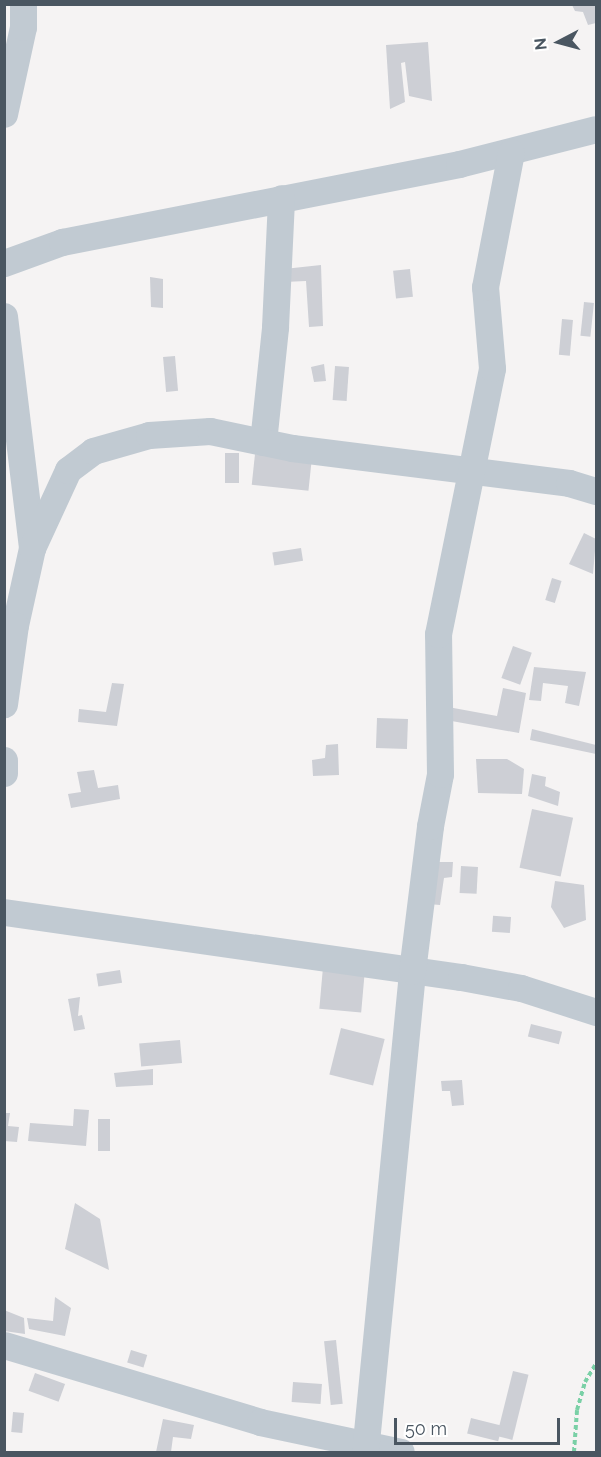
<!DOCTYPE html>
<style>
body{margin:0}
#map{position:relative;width:601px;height:1457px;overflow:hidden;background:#f5f3f3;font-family:Raleway,sans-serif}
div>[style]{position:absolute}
.building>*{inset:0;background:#cdcfd5;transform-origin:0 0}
.path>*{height:4px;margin-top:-2px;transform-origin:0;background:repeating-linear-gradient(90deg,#7ad0a6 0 4.5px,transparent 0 7.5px)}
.minor>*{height:27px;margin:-13.5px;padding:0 13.5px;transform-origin:13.5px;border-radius:13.5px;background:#c1cad2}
span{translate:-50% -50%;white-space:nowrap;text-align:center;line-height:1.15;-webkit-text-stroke:5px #fff;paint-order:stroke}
.frame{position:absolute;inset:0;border:6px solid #4a5661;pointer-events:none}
.north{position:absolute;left:529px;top:12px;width:60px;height:60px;-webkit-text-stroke:4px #fff;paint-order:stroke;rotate:264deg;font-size:16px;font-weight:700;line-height:24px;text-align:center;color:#4a5661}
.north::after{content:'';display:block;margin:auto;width:21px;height:27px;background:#4a5661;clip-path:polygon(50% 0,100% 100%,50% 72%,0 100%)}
.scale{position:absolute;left:394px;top:1418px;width:166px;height:27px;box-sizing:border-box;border:3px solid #4a5661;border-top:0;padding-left:8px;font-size:18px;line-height:21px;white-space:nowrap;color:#4a5661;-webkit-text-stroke:4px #fff;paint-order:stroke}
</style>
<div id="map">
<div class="building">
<div style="clip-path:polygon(572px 5px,595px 5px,596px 23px,588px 25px,583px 12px,575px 11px)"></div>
<div style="clip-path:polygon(428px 42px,432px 101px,409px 96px,405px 62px,401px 63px,405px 102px,390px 109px,386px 45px)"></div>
<div style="clip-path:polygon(321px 265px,323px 326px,309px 327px,306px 281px,284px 282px,284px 269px)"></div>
<div style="left:410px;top:269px;width:28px;height:17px;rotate:84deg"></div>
<div style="clip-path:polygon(150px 277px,163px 279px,163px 308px,151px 307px)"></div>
<div style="left:584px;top:302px;width:10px;height:34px;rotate:6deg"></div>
<div style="left:562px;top:319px;width:11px;height:36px;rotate:5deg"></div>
<div style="left:175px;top:356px;width:35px;height:12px;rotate:85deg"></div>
<div style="clip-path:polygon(324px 364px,326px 381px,314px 382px,311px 367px)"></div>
<div style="left:335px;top:366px;width:14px;height:34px;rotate:4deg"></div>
<div style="left:225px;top:453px;width:14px;height:30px"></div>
<div style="left:255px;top:454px;width:57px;height:31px;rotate:6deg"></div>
<div style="clip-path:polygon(584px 533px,596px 539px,593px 574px,569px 564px)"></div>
<div style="left:301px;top:548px;width:13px;height:29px;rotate:81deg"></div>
<div style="left:552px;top:578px;width:10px;height:23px;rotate:17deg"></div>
<div style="left:513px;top:646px;width:20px;height:34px;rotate:20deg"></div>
<div style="clip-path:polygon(534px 667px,586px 672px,579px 706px,565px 703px,568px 686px,543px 683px,541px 701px,529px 700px)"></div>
<div style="clip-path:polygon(112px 683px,124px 684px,117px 726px,78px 722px,79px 709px,106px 712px)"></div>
<div style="clip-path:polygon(503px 688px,526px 693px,519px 733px,446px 720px,448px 707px,497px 716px)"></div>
<div style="left:377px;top:718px;width:31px;height:30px;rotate:2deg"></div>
<div style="clip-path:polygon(532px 729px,596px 745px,596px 754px,530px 740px)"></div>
<div style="clip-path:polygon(338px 744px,339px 775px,313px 776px,312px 760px,325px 758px,326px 745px)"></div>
<div style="clip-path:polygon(476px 759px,507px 759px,524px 769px,522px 794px,478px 793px)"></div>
<div style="clip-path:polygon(94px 770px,98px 788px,118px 785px,120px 799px,71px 808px,68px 794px,81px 792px,77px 772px)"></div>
<div style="clip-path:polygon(532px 774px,546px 777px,545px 786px,560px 792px,558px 806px,528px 796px)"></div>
<div style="left:532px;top:809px;width:42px;height:60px;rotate:12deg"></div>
<div style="clip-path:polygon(436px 862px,453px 862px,452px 877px,444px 878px,440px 905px,428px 904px)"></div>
<div style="left:461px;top:866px;width:17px;height:27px;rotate:3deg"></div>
<div style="clip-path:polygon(555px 881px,584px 885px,586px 920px,564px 928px,551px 907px)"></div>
<div style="left:511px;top:917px;width:16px;height:18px;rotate:94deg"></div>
<div style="left:323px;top:967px;width:42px;height:42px;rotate:5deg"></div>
<div style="left:120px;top:970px;width:13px;height:24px;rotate:81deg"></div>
<div style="clip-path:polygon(80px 997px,78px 1016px,82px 1015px,85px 1029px,74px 1031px,68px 999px)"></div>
<div style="left:531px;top:1024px;width:32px;height:13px;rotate:14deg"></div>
<div style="left:341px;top:1028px;width:45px;height:48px;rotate:14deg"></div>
<div style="left:180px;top:1040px;width:23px;height:41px;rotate:85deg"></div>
<div style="clip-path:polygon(153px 1069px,153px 1085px,116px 1087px,114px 1073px)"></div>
<div style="clip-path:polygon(462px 1080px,464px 1105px,452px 1106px,450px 1091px,442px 1091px,441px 1081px)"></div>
<div style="clip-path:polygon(74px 1109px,89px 1110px,86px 1146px,28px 1141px,30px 1123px,73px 1126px)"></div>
<div style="clip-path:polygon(4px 1113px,10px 1113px,8px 1126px,19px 1127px,17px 1142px,4px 1141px)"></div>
<div style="left:98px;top:1119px;width:12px;height:32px"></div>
<div style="clip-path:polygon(75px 1203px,100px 1219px,109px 1270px,65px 1249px)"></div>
<div style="clip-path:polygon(55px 1297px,71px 1308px,65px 1336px,29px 1329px,27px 1318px,53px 1321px)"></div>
<div style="clip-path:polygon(4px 1310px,24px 1318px,25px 1334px,4px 1331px)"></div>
<div style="left:336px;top:1340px;width:64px;height:12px;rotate:84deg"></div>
<div style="left:131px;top:1350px;width:17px;height:13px;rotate:17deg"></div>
<div style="left:513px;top:1371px;width:16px;height:67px;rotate:14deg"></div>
<div style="left:35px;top:1373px;width:32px;height:19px;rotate:20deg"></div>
<div style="left:293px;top:1382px;width:29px;height:20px;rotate:4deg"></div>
<div style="left:13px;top:1412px;width:11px;height:20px;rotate:5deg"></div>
<div style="left:471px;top:1418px;width:32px;height:16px;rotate:14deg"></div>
<div style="clip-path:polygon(163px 1419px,194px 1425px,191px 1439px,173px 1437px,171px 1452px,156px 1452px)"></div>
</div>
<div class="path">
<div style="left:574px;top:1452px;width:42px;rotate:-85.9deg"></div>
<div style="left:577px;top:1410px;width:29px;rotate:-74deg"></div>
<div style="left:585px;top:1382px;width:21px;rotate:-59deg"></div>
</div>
<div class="minor">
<div style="left:4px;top:114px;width:89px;rotate:-77.7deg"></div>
<div style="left:23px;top:27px;width:23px;rotate:-90deg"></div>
<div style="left:4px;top:263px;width:62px;rotate:-19.9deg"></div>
<div style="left:62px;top:242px;width:405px;rotate:-11.1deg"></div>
<div style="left:459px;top:164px;width:141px;rotate:-14.3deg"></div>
<div style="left:4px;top:316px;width:234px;rotate:83.1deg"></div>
<div style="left:32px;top:548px;width:79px;rotate:102.4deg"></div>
<div style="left:15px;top:625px;width:80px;rotate:97.9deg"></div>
<div style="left:263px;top:442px;width:116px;rotate:-84deg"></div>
<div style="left:275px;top:327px;width:129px;rotate:-87.3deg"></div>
<div style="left:32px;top:548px;width:86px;rotate:-65.2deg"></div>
<div style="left:68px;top:470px;width:31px;rotate:-37deg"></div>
<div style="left:93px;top:451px;width:58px;rotate:-15.9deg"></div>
<div style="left:149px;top:435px;width:61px;rotate:-3.8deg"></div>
<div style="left:210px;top:431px;width:84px;rotate:11.7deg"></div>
<div style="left:292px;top:448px;width:279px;rotate:7.2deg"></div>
<div style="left:569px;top:483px;width:28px;rotate:17deg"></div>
<div style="left:4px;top:760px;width:13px;rotate:90deg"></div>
<div style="left:4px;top:912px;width:462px;rotate:8.1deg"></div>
<div style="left:461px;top:977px;width:61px;rotate:10.4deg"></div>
<div style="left:521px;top:988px;width:79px;rotate:17.7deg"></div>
<div style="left:4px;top:1345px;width:267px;rotate:16.7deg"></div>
<div style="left:260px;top:1422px;width:144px;rotate:12deg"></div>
<div style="left:365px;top:1452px;width:483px;rotate:-84.4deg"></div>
<div style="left:412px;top:971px;width:146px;rotate:-82.9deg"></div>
<div style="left:430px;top:826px;width:53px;rotate:-79.1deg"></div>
<div style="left:440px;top:774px;width:140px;rotate:-90.8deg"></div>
<div style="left:438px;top:634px;width:271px;rotate:-78.5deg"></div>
<div style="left:492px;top:368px;width:81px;rotate:-94.9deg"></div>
<div style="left:485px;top:287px;width:137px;rotate:-79.1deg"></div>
</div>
<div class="frame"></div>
<div class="north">N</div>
<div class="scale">50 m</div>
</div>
